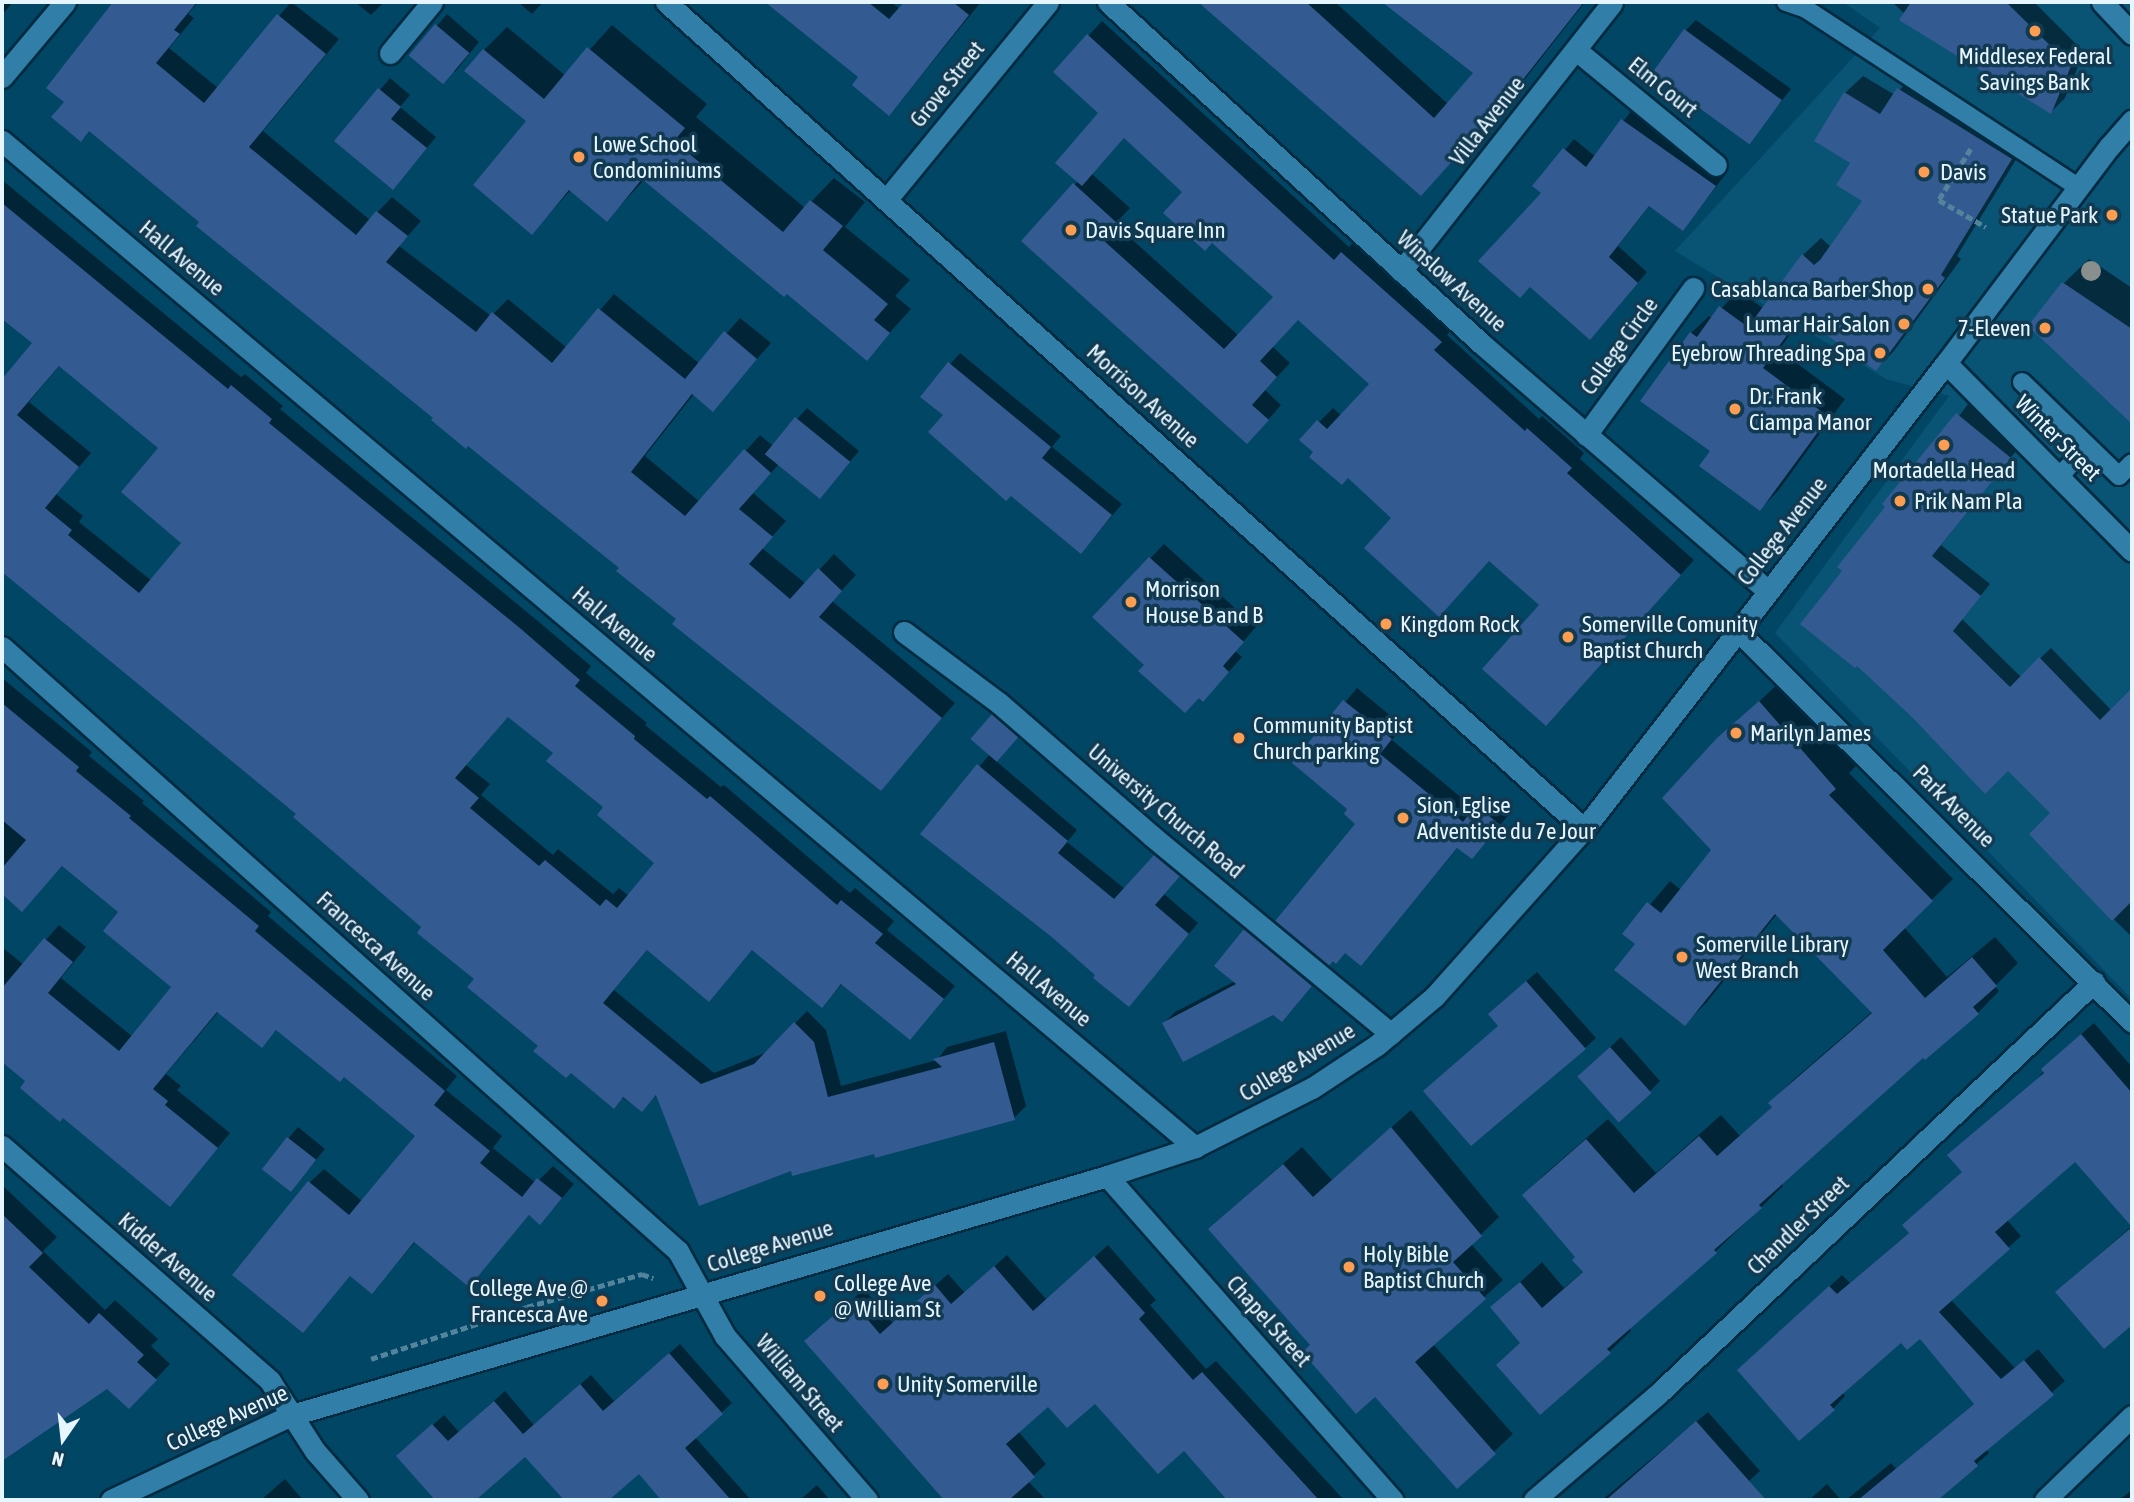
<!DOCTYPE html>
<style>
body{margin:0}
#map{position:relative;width:2134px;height:1502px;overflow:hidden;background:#024665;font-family:"Asap Condensed",sans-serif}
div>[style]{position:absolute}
.built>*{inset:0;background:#095375}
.shadow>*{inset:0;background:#0007}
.building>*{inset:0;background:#335a91;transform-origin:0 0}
.path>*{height:4.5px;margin-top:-2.25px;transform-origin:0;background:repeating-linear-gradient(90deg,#53849c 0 7px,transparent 0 10.5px)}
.roads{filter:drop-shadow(2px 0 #002b40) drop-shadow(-2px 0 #002b40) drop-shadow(0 2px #002b40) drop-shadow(0 -2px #002b40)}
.lane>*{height:18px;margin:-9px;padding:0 9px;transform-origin:9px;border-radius:9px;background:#317ea9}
.street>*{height:21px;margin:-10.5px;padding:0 10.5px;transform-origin:10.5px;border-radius:10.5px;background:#317ea9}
.secondary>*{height:21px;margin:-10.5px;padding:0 10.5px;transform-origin:10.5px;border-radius:10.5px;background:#317ea9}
.trees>*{width:20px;height:20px;margin:-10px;border-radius:50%;background:#898f8c}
.dots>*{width:19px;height:19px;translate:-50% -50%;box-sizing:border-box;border:4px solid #113a51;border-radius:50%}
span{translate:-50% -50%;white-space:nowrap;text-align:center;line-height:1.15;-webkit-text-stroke:7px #113a51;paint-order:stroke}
.poi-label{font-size:23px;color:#e7f5ff}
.left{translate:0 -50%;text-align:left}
.right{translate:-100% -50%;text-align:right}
.street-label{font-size:23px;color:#e7f5ff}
.frame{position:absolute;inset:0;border:4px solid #e7f5ff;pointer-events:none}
.north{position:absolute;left:28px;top:1404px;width:70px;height:70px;-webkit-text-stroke:5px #113a51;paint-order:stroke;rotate:194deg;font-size:19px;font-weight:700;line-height:28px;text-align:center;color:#e7f5ff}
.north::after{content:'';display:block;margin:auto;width:24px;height:32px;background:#e7f5ff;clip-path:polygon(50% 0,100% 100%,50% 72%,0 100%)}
</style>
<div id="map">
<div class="built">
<div style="clip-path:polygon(1843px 2px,2132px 2px,2132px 999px,1775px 633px,1949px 396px,1886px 379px,1675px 251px,1880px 28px)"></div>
</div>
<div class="shadow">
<div style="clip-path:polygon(2px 2px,13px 2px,2px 15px)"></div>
<div style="clip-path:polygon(116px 2px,198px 2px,188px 14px,194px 18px,169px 48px,218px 88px,291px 2px,339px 39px,263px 131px,370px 220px,392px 197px,421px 221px,399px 246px,491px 316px,508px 299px,567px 348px,614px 294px,700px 364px,740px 318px,771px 343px,713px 410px,694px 394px,645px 456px,700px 502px,760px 435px,773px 446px,807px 408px,859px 451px,819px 498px,779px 464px,753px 493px,786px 521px,762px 548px,806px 584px,834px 554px,856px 575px,832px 601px,955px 703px,881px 789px,621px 568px,435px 418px,48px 87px)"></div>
<div style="clip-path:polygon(355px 2px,384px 2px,371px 15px)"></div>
<div style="clip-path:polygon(518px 2px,543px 2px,532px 14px)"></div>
<div style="clip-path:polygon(769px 2px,891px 2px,900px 9px,906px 2px,981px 2px,899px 103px,861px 77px)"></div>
<div style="clip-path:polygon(1202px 2px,1335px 2px,1448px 104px,1476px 73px,1384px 2px,1585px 2px,1521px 84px,1421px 194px)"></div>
<div style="clip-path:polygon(1892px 2px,2034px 2px,2084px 52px,2065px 98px,2051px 112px,1905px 14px)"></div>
<div style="clip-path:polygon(447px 14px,479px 42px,455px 72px,412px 55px)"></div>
<div style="clip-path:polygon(1696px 20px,1791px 89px,1748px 143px,1686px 30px)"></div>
<div style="clip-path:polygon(evenodd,1102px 21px,1349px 247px,1356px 239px,1454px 327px,1447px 335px,1539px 419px,1542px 416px,1584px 453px,1580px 459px,1694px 560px,1560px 710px,1541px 605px,1490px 559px,1393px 518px,1349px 476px,1316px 452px,1319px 422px,1333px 408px,1342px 416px,1371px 384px,1298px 318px,1272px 346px,1290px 363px,1265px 390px,1281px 405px,1261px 428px,1024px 241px,1078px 181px,1101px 113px,1055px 72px,1102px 21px,1125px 137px,1185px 192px,1275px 296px,1239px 336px,1115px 224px,1130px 208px,1092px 174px,1125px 137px)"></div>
<div style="clip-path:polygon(612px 25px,707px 104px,696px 117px,805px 208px,834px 178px,865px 202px,845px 227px,910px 280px,895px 296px,911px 309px,867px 358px,645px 179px,607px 220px,571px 190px,532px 232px,528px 121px,484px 50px,507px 27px,566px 76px)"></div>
<div style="clip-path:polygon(1916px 72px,2028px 140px,1957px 256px,1961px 259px,1894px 351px,1876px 369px,1804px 315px,1779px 350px,1845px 399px,1778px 491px,1760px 509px,1712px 451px,1691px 333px,1709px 316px,1713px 318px,1738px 290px,1764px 309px,1803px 255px,1821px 238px,1831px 247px,1865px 201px,1852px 163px,1845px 93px,1863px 76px,1895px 95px)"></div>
<div style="clip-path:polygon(390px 78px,410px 95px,400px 107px,436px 137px,403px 177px,337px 141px)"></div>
<div style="clip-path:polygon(1632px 110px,1725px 175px,1683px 229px,1650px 205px,1618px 246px,1647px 272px,1600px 328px,1544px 193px,1535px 186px,1574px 139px,1596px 157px)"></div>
<div style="clip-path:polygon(evenodd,2px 180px,241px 377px,245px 374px,283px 406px,280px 409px,533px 617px,591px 666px,586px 673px,647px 723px,645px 725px,721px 787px,724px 785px,850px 893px,855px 888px,894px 921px,887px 930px,955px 986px,910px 1038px,843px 983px,822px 1006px,753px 949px,709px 1000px,648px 949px,614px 990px,714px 1073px,767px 1052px,807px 1011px,826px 1030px,841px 1086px,937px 1060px,947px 1047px,1006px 1031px,1026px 1106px,1014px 1118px,792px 1168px,658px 1094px,642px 1110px,540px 1046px,424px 927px,298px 814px,2px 570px,2px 375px,5px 378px,34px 343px,2px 317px,2px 180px,60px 365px,161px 447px,184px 543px,152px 581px,79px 522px,83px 516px,56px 494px,91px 453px,29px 402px,60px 365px,2px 180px,509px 715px,555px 753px,657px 863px,629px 896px,619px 888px,613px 894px,558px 849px,553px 855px,481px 795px,490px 784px,466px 765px,509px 715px)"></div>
<div style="clip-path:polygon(2089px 259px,2132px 288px,2132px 415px,2129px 418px,2063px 284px)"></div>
<div style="clip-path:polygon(960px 353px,1061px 436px,1052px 447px,1122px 504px,1091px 541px,922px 396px)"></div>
<div style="clip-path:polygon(1968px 404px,2020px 446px,1941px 545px,1990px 584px,1962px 619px,2021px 677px,2051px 648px,2112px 711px,2132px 691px,2132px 762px,2123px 772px,2132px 781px,2132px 795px,2121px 806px,2132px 817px,2132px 937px,2085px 891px,2052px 813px,1845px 571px)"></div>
<div style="clip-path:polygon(1164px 544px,1256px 627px,1235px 651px,1242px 657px,1217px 685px,1146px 665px,1094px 617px)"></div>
<div style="clip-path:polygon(2px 678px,92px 752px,89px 756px,144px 801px,142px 803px,271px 912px,268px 916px,457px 1076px,446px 1090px,502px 1136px,493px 1148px,536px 1183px,553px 1166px,574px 1184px,553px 1209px,530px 1214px,469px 1285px,416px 1241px,372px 1292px,351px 1275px,303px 1331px,310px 1182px,324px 1169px,363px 1202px,418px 1135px,344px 1075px,277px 1029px,261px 1045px,219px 1011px,166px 1074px,181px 1086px,177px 1090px,230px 1133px,183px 1190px,2px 1060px,2px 947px,24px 965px,59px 925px,86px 947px,61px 978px,133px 1037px,173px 987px,121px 912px,63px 865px,22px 910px,2px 891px)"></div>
<div style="clip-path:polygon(1781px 681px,1856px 766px,1849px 773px,1953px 879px,1904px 927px,1947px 977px,1995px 937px,2018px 963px,1995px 986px,1999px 991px,1978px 1013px,1926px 1058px,1924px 1056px,1781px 1183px,1783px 1186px,1715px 1252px,1629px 1328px,1631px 1331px,1609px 1352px,1521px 1342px,1492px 1308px,1542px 1262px,1564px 1288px,1584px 1271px,1578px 1257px,1524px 1195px,1545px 1174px,1608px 1119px,1656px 1173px,1721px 1115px,1740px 1136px,1773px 1106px,1770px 1103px,1792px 1081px,1873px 1011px,1777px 914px,1707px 1002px,1685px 1024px,1637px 944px,1625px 934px,1670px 881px,1681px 890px,1713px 850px,1718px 740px)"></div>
<div style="clip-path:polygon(1357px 688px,1403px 726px,1392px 740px,1475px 809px,1490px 794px,1512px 811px,1484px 844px,1459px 846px,1373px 950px,1358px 823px,1350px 809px,1294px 763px)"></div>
<div style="clip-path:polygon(998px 710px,1022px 731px,996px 761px,1077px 830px,1067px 842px,1125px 889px,1165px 846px,1189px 865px,1164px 894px,1198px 923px,1139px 994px,1098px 975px,1054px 936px,923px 833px,990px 754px,993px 715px)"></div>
<div style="clip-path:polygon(1256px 920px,1321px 974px,1293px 1009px,1164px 1023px,1175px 1012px,1235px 981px,1246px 931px)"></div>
<div style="clip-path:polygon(1537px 972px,1596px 1038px,1585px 1048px,1500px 1025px,1501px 1003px)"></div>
<div style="clip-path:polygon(2094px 1023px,2132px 1067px,2132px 1225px,2075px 1160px,2007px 1220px,2021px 1236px,1951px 1300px,2015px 1368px,2038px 1349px,2065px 1381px,1986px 1449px,1989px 1453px,1935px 1500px,1846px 1500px,1891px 1463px,1896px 1469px,1975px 1403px,1920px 1336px,1901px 1341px,1842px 1392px,1845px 1396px,1833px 1409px,1751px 1358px,1842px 1275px,1850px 1283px,1910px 1232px,1964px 1172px,2055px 1057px)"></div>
<div style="clip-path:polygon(1621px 1037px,1660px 1081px,1649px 1092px,1590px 1066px)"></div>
<div style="clip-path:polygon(1411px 1110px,1499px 1217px,1471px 1244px,1503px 1280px,1433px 1344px,1513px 1434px,1457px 1486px,1375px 1394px,1312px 1345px,1229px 1211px,1302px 1147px,1332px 1180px)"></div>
<div style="clip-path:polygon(298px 1127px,325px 1149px,300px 1179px,263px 1168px)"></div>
<div style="clip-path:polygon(2px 1185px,57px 1237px,43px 1251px,105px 1310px,115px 1300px,158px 1339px,151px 1346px,170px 1364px,144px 1392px,107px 1387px,2px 1459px)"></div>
<div style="clip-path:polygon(2132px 1226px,2132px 1323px,2104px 1347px,2070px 1280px)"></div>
<div style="clip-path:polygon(1108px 1245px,1156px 1300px,1150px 1305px,1206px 1369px,1216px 1361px,1344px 1500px,1229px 1500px,1185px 1449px,1095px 1401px,1048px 1404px,1018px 1431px,1046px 1464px,1028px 1481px,1046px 1500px,954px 1500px,920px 1461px,819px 1329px,864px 1289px,893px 1323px,948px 1274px,965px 1293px,1007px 1255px,1047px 1300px)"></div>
<div style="clip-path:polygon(680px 1344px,732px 1403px,695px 1437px,751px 1500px,674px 1500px,669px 1495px,663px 1500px,639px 1472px,607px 1500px,566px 1500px,525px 1455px,473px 1500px,437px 1500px,398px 1456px,444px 1415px,459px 1432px,505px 1391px,534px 1425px,591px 1375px,614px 1401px)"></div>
<div style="clip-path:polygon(1708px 1412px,1760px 1471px,1728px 1500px,1602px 1500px)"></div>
<div style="clip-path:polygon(285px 1479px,303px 1500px,261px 1500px)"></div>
<div style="clip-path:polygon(1827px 1484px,1841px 1500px,1809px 1500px)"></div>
<div style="clip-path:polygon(817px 1485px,830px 1500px,800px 1500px)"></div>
<div style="clip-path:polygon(2132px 1490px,2132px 1500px,2119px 1500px)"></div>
</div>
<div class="building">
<div style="clip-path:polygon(113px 2px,197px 2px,174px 30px,180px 34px,156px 63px,204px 103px,277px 14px,326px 54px,249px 147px,356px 235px,376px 211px,408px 236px,386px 262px,476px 332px,492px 312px,552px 363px,598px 308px,685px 379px,724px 331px,757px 359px,713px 412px,692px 394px,631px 472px,685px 516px,744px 449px,771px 473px,739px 509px,773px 537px,749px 564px,790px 599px,818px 568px,842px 591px,819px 617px,942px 718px,881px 791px,672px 624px,676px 619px,616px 571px,619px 568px,468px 446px,466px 449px,431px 420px,433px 418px,196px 226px,199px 222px,89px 131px,81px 142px,51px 117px,64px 102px,46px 88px)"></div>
<div style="clip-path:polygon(765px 2px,868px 2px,889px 19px,904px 2px,953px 2px,969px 15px,889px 116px,852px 85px,858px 77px)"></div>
<div style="clip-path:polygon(1198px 2px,1306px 2px,1434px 118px,1473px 73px,1382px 2px,1584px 2px,1507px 100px,1421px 196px)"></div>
<div style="clip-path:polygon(1911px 2px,2006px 2px,2071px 66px,2051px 114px,1899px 20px)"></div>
<div style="left:435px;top:24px;width:45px;height:41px;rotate:40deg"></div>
<div style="left:1684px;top:29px;width:121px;height:55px;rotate:36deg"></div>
<div style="clip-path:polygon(1087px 34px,1334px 260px,1341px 252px,1442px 342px,1434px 350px,1525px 431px,1527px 428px,1572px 468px,1567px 473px,1681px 575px,1546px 726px,1482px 669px,1539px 605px,1489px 561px,1439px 617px,1364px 548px,1391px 518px,1348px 478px,1342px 485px,1309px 457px,1313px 452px,1299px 440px,1317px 420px,1327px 429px,1369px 384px,1298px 320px,1260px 361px,1277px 377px,1252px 405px,1269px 420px,1247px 444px,1021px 241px,1073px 183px,1117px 223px,1102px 239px,1224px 349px,1273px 297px,1212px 243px,1205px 251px,1163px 213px,1182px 192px,1124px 138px,1082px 186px,1055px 163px,1098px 113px,1053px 72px)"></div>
<div style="clip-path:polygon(587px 47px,685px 128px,674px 141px,783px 232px,810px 200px,843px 226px,823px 250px,888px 304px,874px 320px,890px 333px,867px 361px,787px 294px,784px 297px,642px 179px,607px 222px,569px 190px,532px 235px,473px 185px,526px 121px,464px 71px,483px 49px,544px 99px)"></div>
<div style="clip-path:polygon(378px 88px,401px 107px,391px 119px,427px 148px,393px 190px,334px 141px)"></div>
<div style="clip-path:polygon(1897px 88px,2012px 159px,1941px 275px,1945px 278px,1876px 371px,1801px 316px,1763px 368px,1829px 417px,1760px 511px,1699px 466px,1710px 451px,1640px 401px,1690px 332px,1697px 337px,1719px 306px,1748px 327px,1802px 254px,1814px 265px,1820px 260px,1862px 201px,1836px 185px,1850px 163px,1814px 141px,1844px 92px,1880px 114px)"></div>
<div style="clip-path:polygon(1621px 119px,1716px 186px,1683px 231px,1649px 206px,1609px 257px,1638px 283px,1590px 340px,1530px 287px,1520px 298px,1478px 261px,1541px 193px,1532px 186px,1563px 148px,1586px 167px)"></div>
<div style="clip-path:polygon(evenodd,2px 203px,228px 389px,231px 385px,272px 419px,269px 423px,521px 629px,580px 680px,575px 686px,635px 736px,634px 739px,707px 799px,710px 796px,837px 905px,841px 900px,883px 934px,875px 943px,944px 999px,910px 1040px,841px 984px,822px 1008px,752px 950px,709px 1002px,647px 950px,603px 1003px,701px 1084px,754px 1064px,794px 1022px,814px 1042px,828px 1097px,942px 1067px,933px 1059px,994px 1042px,1015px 1120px,875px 1158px,874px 1154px,792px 1176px,791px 1171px,699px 1206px,656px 1095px,642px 1112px,623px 1097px,614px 1109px,571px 1073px,566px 1078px,533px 1051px,538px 1046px,467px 987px,474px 979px,417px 933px,421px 927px,293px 817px,296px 814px,2px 572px,2px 379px,32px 343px,2px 319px,2px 203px,59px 366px,158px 448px,121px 492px,181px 543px,139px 593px,68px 535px,72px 530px,45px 508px,79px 467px,17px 415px,59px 366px,2px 203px,508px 717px,553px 753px,546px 761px,603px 807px,597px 815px,654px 863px,617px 908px,606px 899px,600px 906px,545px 860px,539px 866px,470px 808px,479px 798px,455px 778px,508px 717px)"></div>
<div style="clip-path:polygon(2062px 282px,2132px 329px,2132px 424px,2028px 326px)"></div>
<div style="clip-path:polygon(948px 362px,1051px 447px,1042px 458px,1112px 515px,1081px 554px,1011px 496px,1006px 501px,928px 432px,943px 415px,920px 397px)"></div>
<div style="clip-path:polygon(1956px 413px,2011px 458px,1932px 556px,1981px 596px,1953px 631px,2010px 687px,2039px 657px,2100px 720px,2132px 688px,2132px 901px,2112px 921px,2029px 834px,2050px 813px,2008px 771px,1985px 794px,1912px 717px,1857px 666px,1855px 668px,1800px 624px,1842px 571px,1837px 567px,1885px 507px,1882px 504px)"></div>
<div style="left:795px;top:417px;width:71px;height:48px;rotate:39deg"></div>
<div style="clip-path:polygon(1149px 557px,1244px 642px,1223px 666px,1229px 672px,1203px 702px,1199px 698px,1185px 713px,1138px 671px,1144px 665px,1092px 617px)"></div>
<div style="clip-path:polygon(1343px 700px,1392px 739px,1380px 754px,1463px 822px,1476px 805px,1500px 825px,1472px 859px,1457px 848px,1361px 966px,1345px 953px,1336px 964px,1333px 961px,1329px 966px,1275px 921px,1355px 824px,1344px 814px,1347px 809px,1292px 763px)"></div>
<div style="clip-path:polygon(1759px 701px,1836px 789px,1829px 795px,1933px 901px,1883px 950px,1925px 998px,1972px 957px,1997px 986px,1973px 1007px,1979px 1014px,1925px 1060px,1923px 1058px,1759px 1205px,1762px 1208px,1714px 1250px,1717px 1253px,1607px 1349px,1611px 1353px,1540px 1415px,1496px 1365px,1520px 1343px,1490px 1307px,1520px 1282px,1542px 1308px,1583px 1272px,1572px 1260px,1575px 1257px,1522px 1195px,1586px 1139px,1634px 1193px,1699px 1136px,1717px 1156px,1772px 1107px,1768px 1103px,1872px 1013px,1775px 914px,1685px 1026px,1614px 970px,1635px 944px,1622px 934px,1647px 902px,1661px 913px,1711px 850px,1662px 798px,1717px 738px)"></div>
<div style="clip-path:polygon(2px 703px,79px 767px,76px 771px,131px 816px,129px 818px,259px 926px,255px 931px,445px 1091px,434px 1105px,490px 1151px,480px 1163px,522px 1197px,537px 1178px,562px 1198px,540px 1225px,529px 1215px,469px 1287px,414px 1242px,372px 1294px,350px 1276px,303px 1333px,232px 1275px,308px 1181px,349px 1215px,415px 1136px,344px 1077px,340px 1082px,276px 1030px,262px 1048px,217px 1012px,153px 1089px,168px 1101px,165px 1105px,218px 1148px,170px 1207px,63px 1118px,60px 1122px,20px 1088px,25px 1081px,2px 1062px,2px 988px,44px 938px,73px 962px,48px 993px,119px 1051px,171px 987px,103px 931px,118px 912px,62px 866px,22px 912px,2px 894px,2px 868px,26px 840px,2px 820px)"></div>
<div style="left:992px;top:714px;width:35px;height:33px;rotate:41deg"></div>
<div style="clip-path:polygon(977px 764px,1068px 841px,1058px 853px,1114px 899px,1154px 855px,1180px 876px,1155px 905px,1189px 934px,1129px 1007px,1093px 978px,1095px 975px,1053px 938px,920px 834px)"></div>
<div style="clip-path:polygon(1244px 929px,1312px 986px,1282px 1022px,1273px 1015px,1183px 1062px,1162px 1023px,1236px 984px,1214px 966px)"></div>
<div style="clip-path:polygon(1526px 981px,1586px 1049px,1471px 1146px,1423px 1091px,1498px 1026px,1488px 1014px)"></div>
<div style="clip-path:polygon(2081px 1034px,2132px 1093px,2132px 1325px,2104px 1349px,2055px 1292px,2132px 1227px,2075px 1162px,1995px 1232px,2010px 1249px,1939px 1312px,2001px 1379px,2024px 1360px,2054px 1395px,1974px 1461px,1978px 1466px,1938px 1500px,1858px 1500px,1974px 1404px,1920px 1339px,1907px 1350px,1901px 1343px,1830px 1405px,1835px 1410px,1799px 1441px,1737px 1370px,1829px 1286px,1837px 1294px,1909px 1233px,1902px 1225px,1962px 1172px,1947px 1155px,2044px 1073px,2041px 1069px)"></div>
<div style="left:1610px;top:1047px;width:62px;height:44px;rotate:48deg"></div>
<div style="clip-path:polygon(1391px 1127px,1482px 1236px,1453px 1262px,1486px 1299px,1415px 1362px,1496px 1454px,1457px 1489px,1375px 1397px,1356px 1414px,1302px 1352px,1310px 1345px,1208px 1229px,1283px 1164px,1313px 1197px)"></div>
<div style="left:287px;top:1137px;width:37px;height:41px;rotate:38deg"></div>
<div style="clip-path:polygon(2px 1214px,43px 1253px,29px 1267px,89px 1324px,99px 1313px,144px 1355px,137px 1362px,157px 1380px,129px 1409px,107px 1389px,2px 1461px)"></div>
<div style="clip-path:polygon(1094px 1256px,1145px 1313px,1139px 1319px,1193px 1380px,1202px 1372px,1319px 1500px,1227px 1500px,1184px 1451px,1158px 1474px,1095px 1404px,1067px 1428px,1048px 1407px,1006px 1444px,1035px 1477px,1009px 1500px,944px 1500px,804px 1341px,851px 1300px,880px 1334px,935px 1285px,951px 1304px,994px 1266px,1033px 1311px)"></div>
<div style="clip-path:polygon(669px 1353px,723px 1414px,685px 1448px,731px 1500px,661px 1500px,639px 1474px,609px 1500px,564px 1500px,525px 1457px,476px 1500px,435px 1500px,396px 1456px,432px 1424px,448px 1441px,494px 1401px,523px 1434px,580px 1384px,603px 1411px)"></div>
<div style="clip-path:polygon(1696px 1421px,1766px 1500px,1606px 1500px)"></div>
</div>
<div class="path">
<div style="left:1971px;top:149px;width:60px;rotate:122.1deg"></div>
<div style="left:1939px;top:200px;width:54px;rotate:29.9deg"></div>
<div style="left:371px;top:1359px;width:164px;rotate:-18.4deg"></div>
<div style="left:527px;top:1307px;width:120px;rotate:-16deg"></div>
<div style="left:642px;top:1274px;width:12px;rotate:20deg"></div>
</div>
<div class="roads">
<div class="lane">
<div style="left:1786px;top:2px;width:21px;rotate:19deg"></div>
<div style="left:1806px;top:9px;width:325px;rotate:33.2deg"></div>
<div style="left:2022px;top:382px;width:135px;rotate:44.1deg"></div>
<div style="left:2119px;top:476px;width:18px;rotate:-45deg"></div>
<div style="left:2060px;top:476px;width:40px;rotate:-48deg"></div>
</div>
<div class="street">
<div style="left:1108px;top:2px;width:508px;rotate:42.45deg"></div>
<div style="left:1483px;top:345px;width:376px;rotate:40.8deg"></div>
<div style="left:1576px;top:50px;width:181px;rotate:39.4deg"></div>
<div style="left:390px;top:53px;width:66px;rotate:-50.5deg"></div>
<div style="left:2px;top:77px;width:98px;rotate:-50deg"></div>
<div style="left:2px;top:141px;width:1561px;rotate:40.14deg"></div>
<div style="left:887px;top:199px;width:254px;rotate:-50.7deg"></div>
<div style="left:1401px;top:271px;width:341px;rotate:-51.8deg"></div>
<div style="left:1946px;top:363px;width:264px;rotate:45.3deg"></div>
<div style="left:1586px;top:435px;width:182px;rotate:-53.9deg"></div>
<div style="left:1737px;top:630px;width:556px;rotate:44.78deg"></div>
<div style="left:904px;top:632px;width:119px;rotate:36.8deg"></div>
<div style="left:999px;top:703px;width:203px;rotate:41deg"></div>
<div style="left:1152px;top:836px;width:310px;rotate:39.6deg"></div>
<div style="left:2px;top:647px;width:907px;rotate:41.78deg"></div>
<div style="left:678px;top:1251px;width:97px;rotate:61.1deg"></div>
<div style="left:725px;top:1336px;width:217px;rotate:49.1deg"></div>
<div style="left:2px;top:1146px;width:356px;rotate:41.2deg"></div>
<div style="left:270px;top:1381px;width:83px;rotate:57.3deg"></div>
<div style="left:315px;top:1451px;width:65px;rotate:48.7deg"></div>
<div style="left:1107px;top:1176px;width:432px;rotate:48.6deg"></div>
<div style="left:1534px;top:1500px;width:163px;rotate:-40.5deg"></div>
<div style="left:1658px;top:1394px;width:600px;rotate:-43.38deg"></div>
<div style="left:2045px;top:1500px;width:121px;rotate:-44deg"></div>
</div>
<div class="secondary">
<div style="left:666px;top:2px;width:1236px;rotate:42.01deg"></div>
<div style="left:2102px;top:2px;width:44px;rotate:46.8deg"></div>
<div style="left:111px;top:1500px;width:200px;rotate:-25.2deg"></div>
<div style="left:292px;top:1415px;width:849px;rotate:-16.34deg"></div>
<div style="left:1107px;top:1176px;width:93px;rotate:-18.2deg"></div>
<div style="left:1195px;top:1147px;width:131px;rotate:-26.8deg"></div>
<div style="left:1312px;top:1088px;width:78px;rotate:-33.5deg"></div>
<div style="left:1377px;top:1045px;width:76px;rotate:-40.2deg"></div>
<div style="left:1435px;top:996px;width:224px;rotate:-48.3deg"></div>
<div style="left:1584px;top:829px;width:590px;rotate:-52.16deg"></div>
<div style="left:1946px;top:363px;width:271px;rotate:-53deg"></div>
<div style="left:2109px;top:147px;width:35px;rotate:-49deg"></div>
</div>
</div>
<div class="trees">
<div style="left:2091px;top:271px"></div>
</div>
<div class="dots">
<div style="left:2035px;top:31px;background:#fc9d52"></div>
<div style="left:579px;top:157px;background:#fc9d52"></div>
<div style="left:1924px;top:172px;background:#fc9d52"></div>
<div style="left:2112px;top:215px;background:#fc9d52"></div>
<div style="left:1071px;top:230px;background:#fc9d52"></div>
<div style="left:1928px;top:289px;background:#fc9d52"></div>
<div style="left:1904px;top:324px;background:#fc9d52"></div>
<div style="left:2045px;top:328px;background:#fc9d52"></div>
<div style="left:1880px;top:353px;background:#fc9d52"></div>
<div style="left:1735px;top:409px;background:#fc9d52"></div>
<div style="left:1944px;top:445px;background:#fc9d52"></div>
<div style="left:1900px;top:501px;background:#fc9d52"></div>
<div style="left:1131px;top:602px;background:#fc9d52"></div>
<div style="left:1386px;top:624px;background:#fc9d52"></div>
<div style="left:1568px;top:637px;background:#fc9d52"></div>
<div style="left:1736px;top:733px;background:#fc9d52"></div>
<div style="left:1239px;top:738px;background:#fc9d52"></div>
<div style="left:1403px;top:818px;background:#fc9d52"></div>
<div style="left:1682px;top:957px;background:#fc9d52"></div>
<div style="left:1349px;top:1267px;background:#fc9d52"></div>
<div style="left:820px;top:1296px;background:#fc9d52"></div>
<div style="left:602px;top:1301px;background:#fc9d52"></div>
<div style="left:883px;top:1384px;background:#fc9d52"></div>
</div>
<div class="poi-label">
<span style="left:2035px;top:69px">Middlesex Federal<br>Savings Bank</span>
<span class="left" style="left:593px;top:157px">Lowe School<br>Condominiums</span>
<span class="left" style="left:1940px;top:172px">Davis</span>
<span class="right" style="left:2098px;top:215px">Statue Park</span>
<span class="left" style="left:1085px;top:230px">Davis Square Inn</span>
<span class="right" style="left:1914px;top:289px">Casablanca Barber Shop</span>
<span class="right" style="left:1890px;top:324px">Lumar Hair Salon</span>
<span class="right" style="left:2031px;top:328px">7-Eleven</span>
<span class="right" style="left:1866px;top:353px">Eyebrow Threading Spa</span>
<span class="left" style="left:1749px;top:409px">Dr. Frank<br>Ciampa Manor</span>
<span style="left:1944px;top:470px">Mortadella Head</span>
<span class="left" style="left:1914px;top:501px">Prik Nam Pla</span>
<span class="left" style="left:1145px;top:602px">Morrison<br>House B and B</span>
<span class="left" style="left:1400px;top:624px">Kingdom Rock</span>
<span class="left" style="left:1582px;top:637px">Somerville Comunity<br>Baptist Church</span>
<span class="left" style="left:1253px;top:738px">Community Baptist<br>Church parking</span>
<span class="left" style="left:1750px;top:733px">Marilyn James</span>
<span class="left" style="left:1417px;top:818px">Sion, Eglise<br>Adventiste du 7e Jour</span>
<span class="left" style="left:1696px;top:957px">Somerville Library<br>West Branch</span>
<span class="left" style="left:1363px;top:1267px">Holy Bible<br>Baptist Church</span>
<span class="left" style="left:834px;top:1296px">College Ave<br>@ William St</span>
<span class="right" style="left:588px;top:1301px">College Ave @<br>Francesca Ave</span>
<span class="left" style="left:897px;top:1384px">Unity Somerville</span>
</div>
<div class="street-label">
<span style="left:947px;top:84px;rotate:-51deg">Grove Street</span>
<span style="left:1663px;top:87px;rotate:39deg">Elm Court</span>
<span style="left:1487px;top:121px;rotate:-52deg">Villa Avenue</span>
<span style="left:182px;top:258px;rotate:40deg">Hall Avenue</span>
<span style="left:1452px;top:281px;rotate:42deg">Winslow Avenue</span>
<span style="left:1619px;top:346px;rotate:-54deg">College Circle</span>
<span style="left:1143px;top:396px;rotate:42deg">Morrison Avenue</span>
<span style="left:2058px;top:438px;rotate:45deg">Winter Street</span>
<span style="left:1782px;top:531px;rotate:-52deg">College Avenue</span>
<span style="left:615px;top:624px;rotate:40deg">Hall Avenue</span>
<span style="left:1954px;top:806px;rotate:45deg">Park Avenue</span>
<span style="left:1166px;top:811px;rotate:40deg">University Church Road</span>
<span style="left:376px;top:946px;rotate:42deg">Francesca Avenue</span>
<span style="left:1049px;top:989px;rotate:40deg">Hall Avenue</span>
<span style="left:1297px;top:1062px;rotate:-31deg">College Avenue</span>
<span style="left:1798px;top:1225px;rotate:-44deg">Chandler Street</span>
<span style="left:770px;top:1246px;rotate:-17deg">College Avenue</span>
<span style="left:168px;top:1257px;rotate:41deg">Kidder Avenue</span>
<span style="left:1269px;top:1321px;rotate:48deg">Chapel Street</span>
<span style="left:800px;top:1383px;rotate:49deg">William Street</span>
<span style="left:227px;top:1418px;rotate:-24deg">College Avenue</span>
</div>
<div class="frame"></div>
<div class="north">N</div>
</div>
